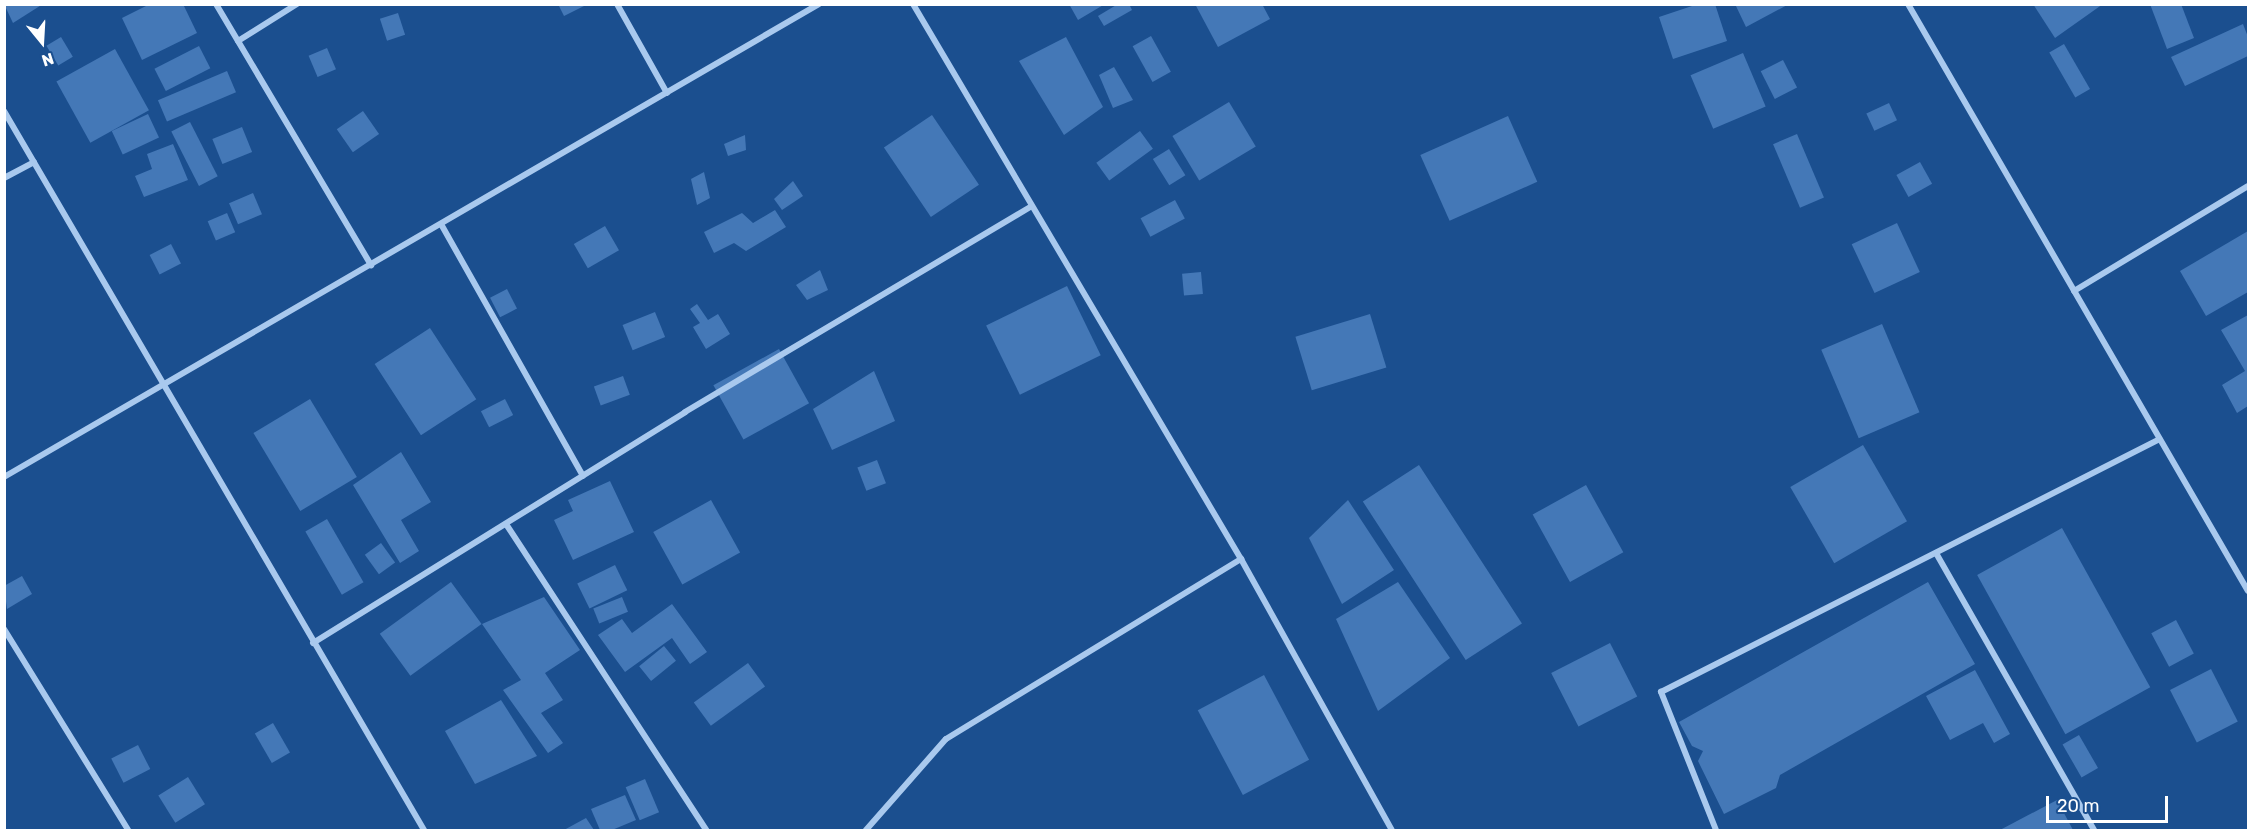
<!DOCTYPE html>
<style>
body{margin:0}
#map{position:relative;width:2253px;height:835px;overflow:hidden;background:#1b4f8f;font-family:Rubik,sans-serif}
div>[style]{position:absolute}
.building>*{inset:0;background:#4478b7;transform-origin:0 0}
.minor>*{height:6px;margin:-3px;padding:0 3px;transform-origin:3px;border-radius:3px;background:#a9c9ee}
span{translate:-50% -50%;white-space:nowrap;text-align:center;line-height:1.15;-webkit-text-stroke:6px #1b4f8f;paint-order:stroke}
.frame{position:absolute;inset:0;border:6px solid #fff;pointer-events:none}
.north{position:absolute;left:12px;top:12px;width:60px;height:60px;-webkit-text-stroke:4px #1b4f8f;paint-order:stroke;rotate:162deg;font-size:16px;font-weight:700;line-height:24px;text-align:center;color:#fff}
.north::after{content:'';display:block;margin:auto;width:21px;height:27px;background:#fff;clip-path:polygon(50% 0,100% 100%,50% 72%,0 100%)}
.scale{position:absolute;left:2046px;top:796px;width:122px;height:27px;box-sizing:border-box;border:3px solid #fff;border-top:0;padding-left:8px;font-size:18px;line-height:21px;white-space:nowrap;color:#fff;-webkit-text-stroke:4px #1b4f8f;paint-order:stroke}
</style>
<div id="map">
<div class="building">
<div style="clip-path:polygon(4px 4px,43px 4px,13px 23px)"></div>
<div style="clip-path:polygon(150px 4px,183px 4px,197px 33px,142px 60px,122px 18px)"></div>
<div style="clip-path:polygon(558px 4px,588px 4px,564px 16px)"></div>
<div style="clip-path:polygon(1069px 4px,1105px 4px,1078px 20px)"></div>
<div style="clip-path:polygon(1118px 4px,1129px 4px,1132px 10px,1104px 26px,1098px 16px)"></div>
<div style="clip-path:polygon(1195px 4px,1262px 4px,1270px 19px,1218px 47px)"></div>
<div style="clip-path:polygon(1698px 4px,1715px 4px,1727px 41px,1673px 59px,1659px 17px)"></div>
<div style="clip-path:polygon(1735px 4px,1789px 4px,1746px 27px)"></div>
<div style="clip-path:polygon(2033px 4px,2103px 4px,2055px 38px)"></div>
<div style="clip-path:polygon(2150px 4px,2181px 4px,2194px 38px,2167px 49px)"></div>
<div style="left:398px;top:13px;width:23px;height:19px;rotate:72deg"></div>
<div style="clip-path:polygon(2243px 24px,2248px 37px,2248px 56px,2185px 86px,2171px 57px)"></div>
<div style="left:1151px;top:36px;width:41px;height:21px;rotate:61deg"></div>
<div style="left:61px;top:37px;width:23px;height:17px;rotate:59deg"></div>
<div style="clip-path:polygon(1066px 37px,1103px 107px,1064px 135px,1019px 61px)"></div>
<div style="left:2064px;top:44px;width:52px;height:17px;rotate:60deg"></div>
<div style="left:199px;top:46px;width:25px;height:50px;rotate:63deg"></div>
<div style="left:327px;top:48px;width:23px;height:20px;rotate:67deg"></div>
<div style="left:115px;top:49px;width:70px;height:67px;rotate:61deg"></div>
<div style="left:1743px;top:53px;width:58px;height:57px;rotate:67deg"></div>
<div style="left:1783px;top:60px;width:31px;height:25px;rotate:63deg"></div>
<div style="clip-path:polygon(1114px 67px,1133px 100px,1113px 108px,1099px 75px)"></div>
<div style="left:227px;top:71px;width:23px;height:75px;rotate:67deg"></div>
<div style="left:1229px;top:102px;width:52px;height:66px;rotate:59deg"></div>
<div style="left:1889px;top:103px;width:19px;height:25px;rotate:65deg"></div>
<div style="left:363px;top:111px;width:28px;height:32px;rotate:55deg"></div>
<div style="left:148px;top:114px;width:26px;height:40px;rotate:65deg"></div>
<div style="left:932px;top:115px;width:84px;height:58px;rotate:56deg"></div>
<div style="left:1508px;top:116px;width:72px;height:96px;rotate:66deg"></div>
<div style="left:190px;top:122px;width:61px;height:21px;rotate:63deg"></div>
<div style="left:242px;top:127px;width:27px;height:32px;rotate:68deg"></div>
<div style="left:1140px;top:131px;width:22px;height:54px;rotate:54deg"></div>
<div style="left:1797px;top:134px;width:69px;height:26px;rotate:67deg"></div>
<div style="clip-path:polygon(745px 135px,746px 150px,728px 156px,724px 144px)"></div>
<div style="clip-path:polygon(173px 144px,188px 180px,144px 197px,135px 176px,152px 169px,147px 154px)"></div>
<div style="left:1169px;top:149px;width:31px;height:19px;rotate:58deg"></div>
<div style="left:1920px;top:162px;width:25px;height:27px;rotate:61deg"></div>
<div style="clip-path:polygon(704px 172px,710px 198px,697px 205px,691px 179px)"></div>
<div style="clip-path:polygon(793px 181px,803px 196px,782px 210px,774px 199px)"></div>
<div style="left:253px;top:193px;width:23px;height:26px;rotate:67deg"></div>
<div style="left:1175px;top:200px;width:21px;height:39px;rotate:62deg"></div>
<div style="clip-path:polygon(775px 210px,786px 227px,746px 251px,734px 243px,714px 253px,704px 232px,742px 213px,753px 223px)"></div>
<div style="left:227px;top:213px;width:21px;height:21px;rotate:67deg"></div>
<div style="left:1897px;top:223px;width:54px;height:50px;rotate:65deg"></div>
<div style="left:605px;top:226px;width:28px;height:36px;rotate:60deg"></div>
<div style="clip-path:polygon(2248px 231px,2248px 292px,2206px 316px,2180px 271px)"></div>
<div style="left:171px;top:244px;width:22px;height:24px;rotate:63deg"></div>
<div style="clip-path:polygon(820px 270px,828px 290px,807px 300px,796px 285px)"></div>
<div style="left:1201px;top:272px;width:22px;height:19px;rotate:85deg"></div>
<div style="left:1067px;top:286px;width:77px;height:90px;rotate:64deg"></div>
<div style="left:507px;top:289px;width:22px;height:19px;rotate:63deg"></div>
<div style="clip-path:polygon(697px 304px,708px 320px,718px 314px,730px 334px,706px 349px,693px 327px,700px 323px,690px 309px)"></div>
<div style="left:655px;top:312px;width:27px;height:35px;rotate:68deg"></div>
<div style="left:1370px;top:314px;width:56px;height:78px;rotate:73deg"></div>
<div style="clip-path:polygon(2248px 315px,2248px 406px,2237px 413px,2222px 385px,2245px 371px,2221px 330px)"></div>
<div style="left:1882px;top:324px;width:96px;height:66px;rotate:67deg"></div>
<div style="left:430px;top:328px;width:85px;height:66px;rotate:57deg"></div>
<div style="left:779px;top:349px;width:62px;height:75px;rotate:61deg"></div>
<div style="clip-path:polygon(874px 371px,895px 421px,832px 450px,813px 409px)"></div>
<div style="left:623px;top:376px;width:20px;height:31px;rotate:70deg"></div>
<div style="left:310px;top:399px;width:91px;height:66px;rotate:59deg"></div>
<div style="left:505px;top:399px;width:18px;height:27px;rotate:63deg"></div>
<div style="left:1863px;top:445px;width:88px;height:84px;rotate:60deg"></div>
<div style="clip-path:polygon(401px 452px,431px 502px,401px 520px,419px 551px,400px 563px,353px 485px)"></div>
<div style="left:877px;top:460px;width:25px;height:21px;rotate:69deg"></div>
<div style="left:1419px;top:465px;width:189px;height:67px;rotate:57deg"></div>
<div style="clip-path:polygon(610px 481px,634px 532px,573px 560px,554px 520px,573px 511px,568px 500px)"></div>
<div style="left:1586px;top:485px;width:77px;height:61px;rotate:61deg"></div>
<div style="left:711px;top:500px;width:60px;height:66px;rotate:61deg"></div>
<div style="clip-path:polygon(1348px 500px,1394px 570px,1342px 604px,1309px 538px)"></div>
<div style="left:327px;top:519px;width:73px;height:25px;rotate:60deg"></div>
<div style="left:2062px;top:528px;width:182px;height:97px;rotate:61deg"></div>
<div style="left:381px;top:543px;width:24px;height:20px;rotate:54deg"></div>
<div style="left:615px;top:565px;width:28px;height:42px;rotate:64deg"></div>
<div style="clip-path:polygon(22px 576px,32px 594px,7px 609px,4px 586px)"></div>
<div style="left:451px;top:582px;width:52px;height:88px;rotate:54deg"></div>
<div style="clip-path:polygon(1398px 582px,1450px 658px,1378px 711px,1336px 619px)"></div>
<div style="clip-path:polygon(1928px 582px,1975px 664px,1780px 775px,1776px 788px,1724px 814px,1698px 761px,1703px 751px,1692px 746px,1679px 722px)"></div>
<div style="clip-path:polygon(544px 597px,580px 650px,545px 673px,563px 700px,541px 713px,563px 743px,548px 753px,503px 690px,521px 680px,482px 624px)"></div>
<div style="left:622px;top:597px;width:16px;height:31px;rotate:68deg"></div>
<div style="clip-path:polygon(672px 604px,707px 652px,690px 664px,672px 638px,625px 672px,598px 635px,622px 619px,632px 633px)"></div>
<div style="left:2176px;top:620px;width:38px;height:28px;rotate:62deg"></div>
<div style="left:1610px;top:643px;width:60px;height:66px;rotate:63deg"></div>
<div style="left:664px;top:646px;width:19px;height:32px;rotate:51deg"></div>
<div style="left:748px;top:663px;width:29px;height:67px;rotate:54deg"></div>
<div style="left:2211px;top:669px;width:59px;height:46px;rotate:63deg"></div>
<div style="clip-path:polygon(1975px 670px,2010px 734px,1994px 743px,1983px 723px,1950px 740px,1926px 696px)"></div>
<div style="left:1264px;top:675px;width:96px;height:75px;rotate:62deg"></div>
<div style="clip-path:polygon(501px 700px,537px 756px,475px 784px,445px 731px)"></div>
<div style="left:273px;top:723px;width:34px;height:21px;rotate:60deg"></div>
<div style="left:2079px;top:735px;width:38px;height:19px;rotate:60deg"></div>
<div style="left:138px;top:745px;width:27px;height:30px;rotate:63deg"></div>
<div style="left:188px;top:777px;width:32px;height:35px;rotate:58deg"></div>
<div style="left:645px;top:779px;width:36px;height:21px;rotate:67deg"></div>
<div style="clip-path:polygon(625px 795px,636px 820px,612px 830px,600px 830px,591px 809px)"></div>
<div style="clip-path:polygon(2057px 800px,2073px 830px,2000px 830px)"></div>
<div style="clip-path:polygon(586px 818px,594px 830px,564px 830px)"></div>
</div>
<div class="minor">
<div style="left:216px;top:4px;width:304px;rotate:59.3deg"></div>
<div style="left:617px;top:4px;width:102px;rotate:60.7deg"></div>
<div style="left:913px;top:4px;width:645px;rotate:59.42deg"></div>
<div style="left:1241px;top:559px;width:310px;rotate:60.9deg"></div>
<div style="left:1908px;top:4px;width:678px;rotate:59.92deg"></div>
<div style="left:238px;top:41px;width:70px;rotate:-32.1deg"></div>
<div style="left:4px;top:111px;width:833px;rotate:59.71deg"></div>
<div style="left:4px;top:178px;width:34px;rotate:-28deg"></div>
<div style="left:441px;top:224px;width:289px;rotate:60.6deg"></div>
<div style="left:2074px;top:291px;width:203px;rotate:-31.1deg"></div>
<div style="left:4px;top:477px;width:942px;rotate:-30.13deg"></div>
<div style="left:506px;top:524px;width:366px;rotate:56.8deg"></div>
<div style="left:1936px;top:553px;width:319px;rotate:60.3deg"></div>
<div style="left:4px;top:629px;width:236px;rotate:58.3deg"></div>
<div style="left:313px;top:643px;width:438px;rotate:-31.8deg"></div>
<div style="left:685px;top:412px;width:401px;rotate:-30.7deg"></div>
<div style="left:866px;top:830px;width:121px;rotate:-48.7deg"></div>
<div style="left:946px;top:739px;width:346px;rotate:-31.4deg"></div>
<div style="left:1716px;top:830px;width:149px;rotate:-111.7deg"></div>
<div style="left:1661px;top:692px;width:559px;rotate:-26.89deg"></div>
</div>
<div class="frame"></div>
<div class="north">N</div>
<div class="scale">20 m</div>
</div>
